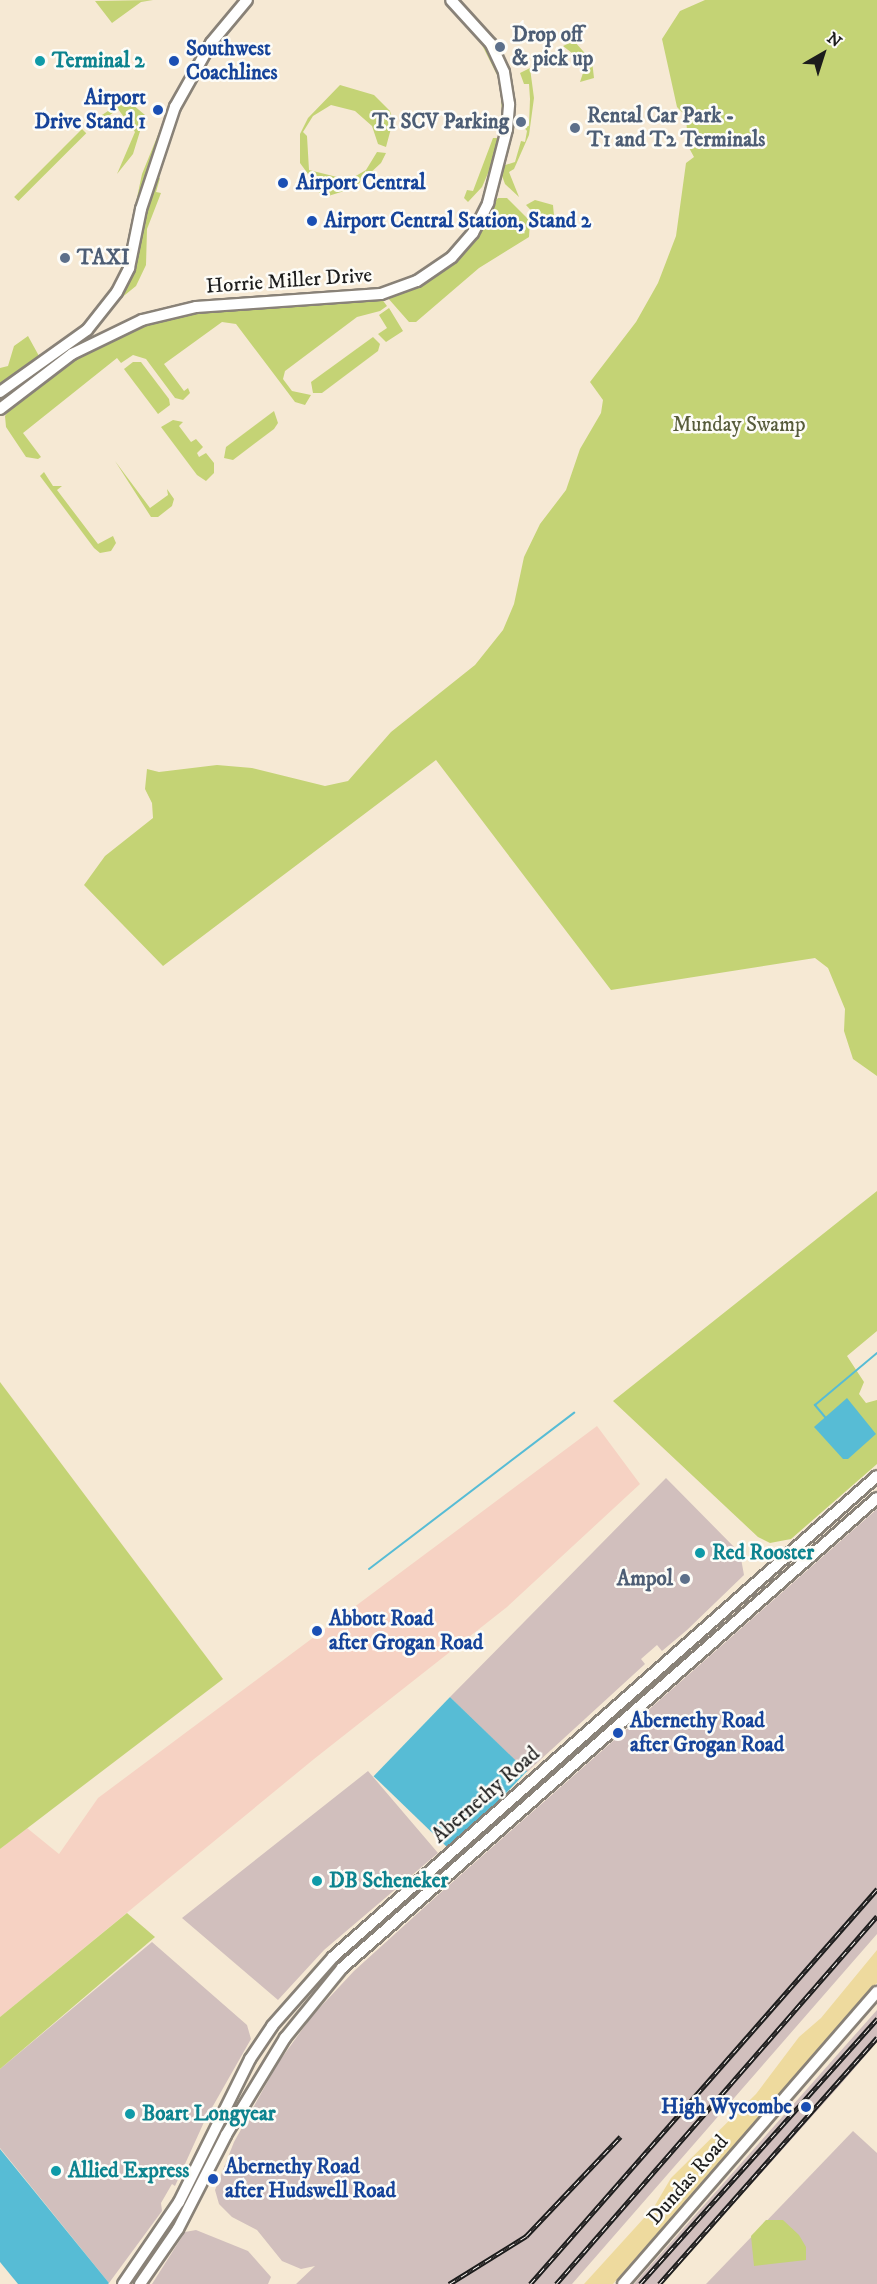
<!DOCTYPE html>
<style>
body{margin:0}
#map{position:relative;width:877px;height:2284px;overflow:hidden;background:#f6e9d4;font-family:"IM FELL DW Pica",serif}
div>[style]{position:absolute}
.built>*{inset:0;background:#f6d2c3}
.industrial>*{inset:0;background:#d1bfbd}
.green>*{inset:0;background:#c4d375;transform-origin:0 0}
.sand>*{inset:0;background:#eeda9e}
.water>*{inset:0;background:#57bcd5;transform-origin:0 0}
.stream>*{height:2px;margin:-1px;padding:0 1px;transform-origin:1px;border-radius:1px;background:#57bcd5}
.roads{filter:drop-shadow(2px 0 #898278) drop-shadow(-2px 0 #898278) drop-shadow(0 2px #898278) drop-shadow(0 -2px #898278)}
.major>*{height:10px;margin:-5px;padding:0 5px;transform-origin:5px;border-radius:5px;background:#fff}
.rail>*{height:4.5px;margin-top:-2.25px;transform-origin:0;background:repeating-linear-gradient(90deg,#fdfcf7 0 7px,#1c1c1c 0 14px);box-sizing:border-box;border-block:2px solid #1c1c1c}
.dots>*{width:16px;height:16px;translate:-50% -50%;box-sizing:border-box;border:3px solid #fdfcf7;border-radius:50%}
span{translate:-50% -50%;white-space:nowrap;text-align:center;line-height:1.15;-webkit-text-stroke:5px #fdfcf7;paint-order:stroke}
.service-label{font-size:21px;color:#4e5e75;font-weight:700}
.left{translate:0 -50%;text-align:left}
.right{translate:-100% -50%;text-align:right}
.transit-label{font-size:21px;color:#164399;font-weight:700}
.culture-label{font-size:21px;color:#0d838f;font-weight:700}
.street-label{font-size:21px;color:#1c1c1c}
.park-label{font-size:21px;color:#575c3b}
.north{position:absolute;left:793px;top:24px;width:60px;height:60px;-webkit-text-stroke:4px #fdfcf7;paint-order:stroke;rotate:39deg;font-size:16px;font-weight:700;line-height:24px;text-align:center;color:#1c1c1c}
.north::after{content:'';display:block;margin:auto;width:21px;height:27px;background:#1c1c1c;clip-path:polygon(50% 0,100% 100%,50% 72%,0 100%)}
</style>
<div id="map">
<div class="built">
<div style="clip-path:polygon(597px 1426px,640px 1484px,507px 1607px,314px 1759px,0 2017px,0 1849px,27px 1828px,59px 1854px,98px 1798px)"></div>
</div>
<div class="industrial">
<div style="clip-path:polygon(666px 1478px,740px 1553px,744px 1575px,687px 1630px,662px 1651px,657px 1645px,641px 1659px,645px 1664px,527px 1772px,450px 1697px)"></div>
<div style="clip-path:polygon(877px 1509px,877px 1934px,572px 2284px,296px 2284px,315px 2266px,301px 2269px,282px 2261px,257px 2230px,232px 2217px,219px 2204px,215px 2190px,234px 2142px,278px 2063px,312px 2016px,354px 1971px,439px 1894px)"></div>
<div style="clip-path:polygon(368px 1771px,438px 1853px,324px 1950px,278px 2000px,182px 1918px)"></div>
<div style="clip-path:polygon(152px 1942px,247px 2025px,251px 2039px,205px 2120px,175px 2186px,172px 2184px,161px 2203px,162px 2211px,109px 2283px,0 2148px,0 2069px)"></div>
<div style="clip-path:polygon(877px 2010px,877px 2042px,840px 2085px,662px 2284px,634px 2284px)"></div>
<div style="clip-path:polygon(853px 2131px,877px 2153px,877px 2284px,706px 2284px)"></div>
<div style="clip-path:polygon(196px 2230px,248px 2251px,271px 2277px,268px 2284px,152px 2284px,185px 2232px)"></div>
</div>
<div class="green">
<div style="clip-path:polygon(153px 0,141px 2px,112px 23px,95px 1px)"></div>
<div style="clip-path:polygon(705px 0,877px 0,877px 1076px,853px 1059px,844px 1031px,845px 1009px,828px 968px,815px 958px,611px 990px,436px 760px,163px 966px,84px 885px,105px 856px,153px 818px,152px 803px,145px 789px,147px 769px,159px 772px,217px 765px,252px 768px,325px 786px,348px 781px,391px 732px,475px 665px,503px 630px,514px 604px,524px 557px,540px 524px,566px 490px,580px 449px,601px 413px,603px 400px,590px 382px,636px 322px,658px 283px,676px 236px,686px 163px,694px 157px,688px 146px,686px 116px,677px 107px,662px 39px,680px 11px)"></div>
<div style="clip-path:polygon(478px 37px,489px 47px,504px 87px,504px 123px,496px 155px,482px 187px,468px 202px,464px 198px,467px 190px,473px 191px,493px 138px,500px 138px,502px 115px,500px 81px)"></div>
<div style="clip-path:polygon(574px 41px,592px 61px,594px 78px,580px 82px,584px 70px,581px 60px,563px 46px)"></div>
<div style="clip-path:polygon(530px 68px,534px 98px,529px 135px,514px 169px,509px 172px,519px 197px,505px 184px,501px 173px,502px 166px,515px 162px,521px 141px,525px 142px,527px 131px,523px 126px,529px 126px,530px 99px,529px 84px,524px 84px,520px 73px)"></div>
<div style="clip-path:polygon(340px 85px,374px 95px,390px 111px,393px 121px,386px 147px,378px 144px,372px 126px,355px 111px,331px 105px,313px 116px,303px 132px,307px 136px,309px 170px,349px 180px,366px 170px,377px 152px,386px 153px,381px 163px,354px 188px,325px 197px,306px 182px,311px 178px,300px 163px,300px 134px,308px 118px)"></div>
<div style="clip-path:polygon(126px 99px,145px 115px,133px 154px,117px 174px,135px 132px,118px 109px,91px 129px,87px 125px)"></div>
<div style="clip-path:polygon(166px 115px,127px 260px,115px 285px,124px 259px,142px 174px)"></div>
<div style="clip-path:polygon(174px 121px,156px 176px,160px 178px,156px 192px,161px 193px,147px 229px,146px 265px,136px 286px,115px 303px,132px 268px,145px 206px)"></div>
<div style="left:82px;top:129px;width:6px;height:96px;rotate:45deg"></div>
<div style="clip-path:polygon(498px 198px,507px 198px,530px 221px,529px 237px,479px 268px,416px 322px,409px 322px,387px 297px,425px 281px)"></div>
<div style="clip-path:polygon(535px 200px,553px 205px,554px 216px,546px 220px,537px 217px,526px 205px)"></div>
<div style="clip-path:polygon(381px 298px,387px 306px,380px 311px,357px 317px,285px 371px,283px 379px,292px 391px,311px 395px,305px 405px,295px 402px,236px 324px,222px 322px,164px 364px,184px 391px,188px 388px,190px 393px,183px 400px,175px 398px,146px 359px,133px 355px,121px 363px,117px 358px,23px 433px,41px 457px,38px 459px,26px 457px,6px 427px,5px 416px,14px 404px,82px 354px,119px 332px,177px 313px)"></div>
<div style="clip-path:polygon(389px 308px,403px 331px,386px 342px,378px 334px,387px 328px,379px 315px)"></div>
<div style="clip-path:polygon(28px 336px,39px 356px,0 387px,0 368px,8px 366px,14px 346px)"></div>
<div style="clip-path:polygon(373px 337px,380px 344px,378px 351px,322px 393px,313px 393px,311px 382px)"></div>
<div style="clip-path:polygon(133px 362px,141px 362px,169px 399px,170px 405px,158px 414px,124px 369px)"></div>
<div style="clip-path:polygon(274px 411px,278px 423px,274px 429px,233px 460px,224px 458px,226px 447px)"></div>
<div style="clip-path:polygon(173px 420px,183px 422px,179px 426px,191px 442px,196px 439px,203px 447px,197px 453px,199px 457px,206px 453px,214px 463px,214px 473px,206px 481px,197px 475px,161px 427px)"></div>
<div style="clip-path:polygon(115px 461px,150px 508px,168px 495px,167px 489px,174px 499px,172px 506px,158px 517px,151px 517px)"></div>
<div style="clip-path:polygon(44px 472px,53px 486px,62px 486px,57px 490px,98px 544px,113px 536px,116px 543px,111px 551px,100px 553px,94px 548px,40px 476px)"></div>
<div style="clip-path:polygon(877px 1191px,877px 1331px,847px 1356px,864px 1382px,859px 1394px,866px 1403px,877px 1400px,877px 1464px,791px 1539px,770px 1543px,758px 1537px,613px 1401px)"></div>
<div style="clip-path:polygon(0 1382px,223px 1679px,0 1849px)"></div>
<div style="clip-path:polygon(127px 1913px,155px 1937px,0 2069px,0 2017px)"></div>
<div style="clip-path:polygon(766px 2220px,783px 2220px,799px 2235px,806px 2247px,806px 2260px,754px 2266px,751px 2236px)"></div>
</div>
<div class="sand">
<div style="clip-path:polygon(877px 1950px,877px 1983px,613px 2284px,584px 2284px,654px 2207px,671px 2178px,756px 2094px,799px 2037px,821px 2018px)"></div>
</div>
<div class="water">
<div style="clip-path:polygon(847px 1398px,876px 1434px,848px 1459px,843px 1459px,814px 1427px)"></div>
<div style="left:450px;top:1697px;width:107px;height:110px;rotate:44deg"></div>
<div style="clip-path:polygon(0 2149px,109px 2283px,108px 2284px,18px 2284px,0 2262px)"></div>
</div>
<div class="stream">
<div style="left:825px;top:1417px;width:16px;rotate:-130deg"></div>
<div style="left:815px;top:1405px;width:81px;rotate:-40deg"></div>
<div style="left:369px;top:1569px;width:258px;rotate:-37.3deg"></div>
</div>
<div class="roads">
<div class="major">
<div style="left:0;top:392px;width:107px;rotate:-35.5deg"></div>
<div style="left:87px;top:330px;width:48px;rotate:-51.7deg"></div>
<div style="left:117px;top:292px;width:27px;rotate:-63deg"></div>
<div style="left:129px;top:268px;width:60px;rotate:-78.5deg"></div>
<div style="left:141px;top:209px;width:108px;rotate:-71.6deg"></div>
<div style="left:175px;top:107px;width:73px;rotate:-60.6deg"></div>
<div style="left:211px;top:43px;width:56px;rotate:-50.1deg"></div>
<div style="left:0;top:409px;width:91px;rotate:-37.4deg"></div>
<div style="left:72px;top:354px;width:78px;rotate:-25.9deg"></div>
<div style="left:142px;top:320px;width:56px;rotate:-13.5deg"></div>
<div style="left:196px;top:307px;width:185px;rotate:-4deg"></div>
<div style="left:381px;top:294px;width:38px;rotate:-20deg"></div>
<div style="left:417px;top:281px;width:42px;rotate:-34.4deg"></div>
<div style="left:452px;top:257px;width:32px;rotate:-49deg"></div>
<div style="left:473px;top:233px;width:34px;rotate:-63deg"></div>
<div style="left:488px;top:203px;width:76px;rotate:-75.6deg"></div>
<div style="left:507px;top:129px;width:25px;rotate:-85deg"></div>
<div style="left:509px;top:104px;width:32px;rotate:-99deg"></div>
<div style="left:504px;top:72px;width:31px;rotate:-115deg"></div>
<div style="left:491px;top:44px;width:59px;rotate:-132.3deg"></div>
<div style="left:123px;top:2284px;width:99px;rotate:-55.7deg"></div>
<div style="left:179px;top:2202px;width:160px;rotate:-63.6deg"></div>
<div style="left:250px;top:2059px;width:40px;rotate:-56deg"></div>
<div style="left:272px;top:2026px;width:92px;rotate:-48.5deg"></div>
<div style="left:333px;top:1957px;width:726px;rotate:-41.48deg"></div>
<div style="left:140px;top:2284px;width:67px;rotate:-55.4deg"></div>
<div style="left:178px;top:2229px;width:106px;rotate:-62.9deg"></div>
<div style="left:226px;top:2135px;width:114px;rotate:-58.7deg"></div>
<div style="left:285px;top:2038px;width:90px;rotate:-50.8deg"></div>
<div style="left:342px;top:1968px;width:712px;rotate:-41.3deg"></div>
<div style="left:623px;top:2284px;width:387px;rotate:-49deg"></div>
</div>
</div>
<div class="rail">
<div style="left:449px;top:2284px;width:91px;rotate:-31.9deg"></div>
<div style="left:526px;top:2236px;width:137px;rotate:-46.5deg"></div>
<div style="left:530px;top:2284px;width:526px;rotate:-48.7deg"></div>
<div style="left:556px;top:2284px;width:488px;rotate:-48.9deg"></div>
<div style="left:640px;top:2284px;width:356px;rotate:-48.2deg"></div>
<div style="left:659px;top:2284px;width:329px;rotate:-48.5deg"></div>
</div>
<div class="dots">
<div style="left:500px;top:47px;background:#5c6f8a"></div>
<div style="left:40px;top:61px;background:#0f9aa8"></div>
<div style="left:174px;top:61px;background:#1a4fb4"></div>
<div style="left:158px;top:110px;background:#1a4fb4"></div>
<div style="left:521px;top:122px;background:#5c6f8a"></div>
<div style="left:575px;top:128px;background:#5c6f8a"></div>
<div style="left:283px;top:183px;background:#1a4fb4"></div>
<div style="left:312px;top:221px;background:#1a4fb4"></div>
<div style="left:65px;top:258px;background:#5c6f8a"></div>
<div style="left:700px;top:1553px;background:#0f9aa8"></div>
<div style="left:685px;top:1579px;background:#5c6f8a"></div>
<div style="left:317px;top:1631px;background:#1a4fb4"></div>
<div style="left:618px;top:1733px;background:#1a4fb4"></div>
<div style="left:317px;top:1881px;background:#0f9aa8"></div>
<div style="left:806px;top:2107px;background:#1a4fb4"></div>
<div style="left:130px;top:2114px;background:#0f9aa8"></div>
<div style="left:56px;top:2171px;background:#0f9aa8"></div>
<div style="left:213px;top:2179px;background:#1a4fb4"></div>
</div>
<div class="service-label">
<span class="left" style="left:512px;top:47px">Drop off<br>&amp; pick up</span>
<span class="left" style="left:587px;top:128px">Rental Car Park -<br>T1 and T2 Terminals</span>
<span class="right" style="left:509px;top:122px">T1 SCV Parking</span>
<span class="left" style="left:77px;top:258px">TAXI</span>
<span class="right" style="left:673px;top:1579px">Ampol</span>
</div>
<div class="transit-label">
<span class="left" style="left:186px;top:61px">Southwest<br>Coachlines</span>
<span class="right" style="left:146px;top:110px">Airport<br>Drive Stand 1</span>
<span class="left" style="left:296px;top:183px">Airport Central</span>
<span class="left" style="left:324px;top:221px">Airport Central Station, Stand 2</span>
<span class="left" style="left:329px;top:1631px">Abbott Road<br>after Grogan Road</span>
<span class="left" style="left:630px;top:1733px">Abernethy Road<br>after Grogan Road</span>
<span class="right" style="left:792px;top:2107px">High Wycombe</span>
<span class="left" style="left:225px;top:2179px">Abernethy Road<br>after Hudswell Road</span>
</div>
<div class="culture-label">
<span class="left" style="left:52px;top:61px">Terminal 2</span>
<span class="left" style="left:712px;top:1553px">Red Rooster</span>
<span class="left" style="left:329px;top:1881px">DB Scheneker</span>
<span class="left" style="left:142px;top:2114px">Boart Longyear</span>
<span class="left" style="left:68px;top:2171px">Allied Express</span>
</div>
<div class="street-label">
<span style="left:289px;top:281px;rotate:-4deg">Horrie Miller Drive</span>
<span style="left:486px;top:1795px;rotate:-41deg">Abernethy Road</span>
<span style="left:688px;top:2180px;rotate:-49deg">Dundas Road</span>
</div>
<div class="park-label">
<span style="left:739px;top:425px">Munday Swamp</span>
</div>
<div class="north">N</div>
</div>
